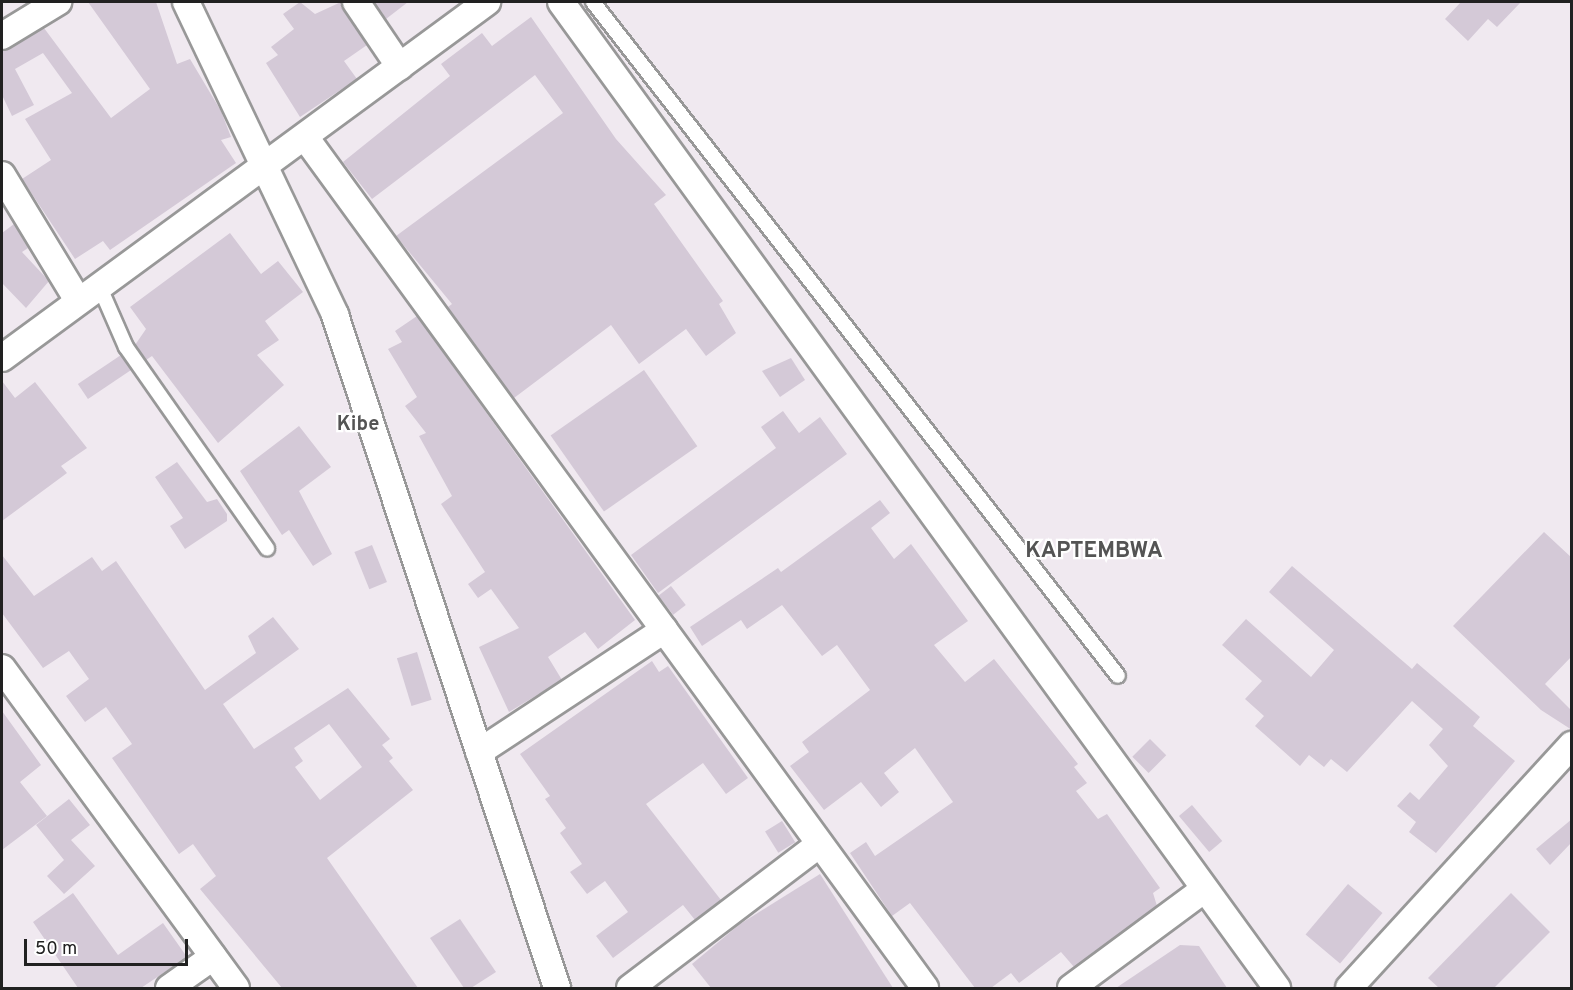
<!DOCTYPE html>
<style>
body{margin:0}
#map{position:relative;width:1573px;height:990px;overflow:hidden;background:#f0e9f0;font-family:Overpass,sans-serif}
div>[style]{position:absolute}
.building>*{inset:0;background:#d4c9d7;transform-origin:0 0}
.roads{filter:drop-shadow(2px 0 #989898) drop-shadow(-2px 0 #989898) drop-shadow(0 2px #989898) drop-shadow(0 -2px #989898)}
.lane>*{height:14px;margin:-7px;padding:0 7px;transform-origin:7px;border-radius:7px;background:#fff}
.street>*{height:26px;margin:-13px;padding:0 13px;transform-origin:13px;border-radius:13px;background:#fff}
span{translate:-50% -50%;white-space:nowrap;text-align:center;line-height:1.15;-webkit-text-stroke:4.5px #fff;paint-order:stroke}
.quarter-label{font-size:20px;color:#545454;font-weight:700}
.district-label{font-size:22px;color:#545454;font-weight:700}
.frame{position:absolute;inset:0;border:3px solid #212121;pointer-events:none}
.scale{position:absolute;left:24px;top:939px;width:164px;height:27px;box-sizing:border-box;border:3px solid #212121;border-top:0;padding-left:8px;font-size:18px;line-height:21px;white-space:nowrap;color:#212121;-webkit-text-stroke:4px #fff;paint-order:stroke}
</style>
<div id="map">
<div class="building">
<div style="clip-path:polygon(88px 2px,156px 2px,177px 64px,190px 59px,221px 111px,231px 137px,221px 140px,236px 163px,110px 250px,103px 241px,75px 259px,22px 179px,51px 160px,25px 119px,72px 93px,43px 53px,15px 69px,34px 105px,12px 116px,2px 95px,2px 51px,44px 28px,111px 118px,150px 89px)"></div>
<div style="clip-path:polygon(300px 2px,315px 14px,341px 2px,367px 45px,344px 61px,357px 79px,300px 117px,266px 63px,278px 55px,271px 47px,294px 29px,283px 14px)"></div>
<div style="clip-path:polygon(374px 2px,408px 2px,386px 19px)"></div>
<div style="clip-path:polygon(1461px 2px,1521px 2px,1497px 27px,1488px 19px,1468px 41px,1445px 19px)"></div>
<div style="clip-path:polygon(531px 17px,616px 139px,666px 195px,654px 204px,723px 301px,719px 304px,736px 333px,706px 356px,686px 329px,639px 364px,611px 325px,514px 398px,448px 307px,452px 304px,396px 236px,563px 113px,535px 75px,372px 199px,343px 162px,450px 76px,441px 64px,482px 33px,492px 46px)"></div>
<div style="clip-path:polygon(14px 224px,28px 248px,22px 252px,49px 281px,26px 308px,2px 283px,2px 233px)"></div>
<div style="clip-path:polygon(230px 233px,261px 274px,278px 261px,303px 292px,265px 321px,279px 340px,257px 355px,284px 385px,218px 443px,152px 356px,146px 360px,135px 345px,146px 329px,130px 307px)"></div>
<div style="clip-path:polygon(417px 316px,635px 620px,598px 649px,585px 632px,548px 657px,562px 680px,509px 712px,479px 647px,519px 628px,491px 589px,478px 598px,468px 584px,485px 572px,441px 504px,452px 496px,419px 436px,426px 433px,405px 406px,417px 397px,388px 349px,402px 342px,395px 331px)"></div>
<div style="left:121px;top:355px;width:18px;height:52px;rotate:56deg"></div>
<div style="clip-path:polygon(791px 358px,805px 380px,780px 397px,762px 371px)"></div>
<div style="left:644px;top:370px;width:93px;height:114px;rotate:55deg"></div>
<div style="clip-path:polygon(2px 381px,15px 398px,35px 382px,87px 448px,61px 466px,67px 473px,2px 521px)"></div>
<div style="clip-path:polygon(783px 411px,799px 433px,820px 417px,847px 454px,658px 593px,631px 555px,776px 448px,761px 427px)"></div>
<div style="clip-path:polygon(299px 426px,331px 467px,299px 491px,332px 554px,313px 566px,289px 530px,282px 535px,240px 471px)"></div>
<div style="clip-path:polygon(177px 462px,207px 502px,217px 499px,227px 514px,227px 521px,185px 549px,170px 526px,183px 518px,155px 477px)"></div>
<div style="clip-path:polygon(880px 500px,890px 513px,871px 528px,894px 559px,911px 544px,968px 621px,934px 645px,965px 682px,994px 659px,1078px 764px,1074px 767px,1087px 783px,1076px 791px,1098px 819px,1107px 814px,1160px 888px,1153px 893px,1157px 906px,1074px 967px,1061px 952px,1019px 983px,1011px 973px,991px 988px,975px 988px,910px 903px,892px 916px,850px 853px,866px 842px,875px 856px,953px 802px,915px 748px,884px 773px,899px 792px,881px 807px,861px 782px,824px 810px,790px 766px,809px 752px,802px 742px,870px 690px,837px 645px,822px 656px,782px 605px,747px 629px,741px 620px,702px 646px,690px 627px,778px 568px,781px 572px)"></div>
<div style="clip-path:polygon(1544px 532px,1572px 558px,1572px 656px,1545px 684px,1572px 711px,1572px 730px,1541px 710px,1453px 626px)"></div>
<div style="left:372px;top:545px;width:40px;height:19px;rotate:68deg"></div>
<div style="clip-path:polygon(evenodd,2px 555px,34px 596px,92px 557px,102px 571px,116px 561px,205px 690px,256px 653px,248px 636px,273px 617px,299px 649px,223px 704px,254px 749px,348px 688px,390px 739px,382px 745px,393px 758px,389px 761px,413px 790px,327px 858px,418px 988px,282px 988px,200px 889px,216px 876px,193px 844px,179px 854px,112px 758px,132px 744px,106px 707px,85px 722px,66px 696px,89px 679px,69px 651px,43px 668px,2px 613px,2px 555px,329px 724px,362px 767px,320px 800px,295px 767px,303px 761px,294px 748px,329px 724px)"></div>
<div style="clip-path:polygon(1292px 566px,1412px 669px,1417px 663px,1480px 717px,1473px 726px,1515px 761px,1436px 853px,1409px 832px,1416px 822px,1397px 806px,1410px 792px,1419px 800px,1448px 766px,1429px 745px,1443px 729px,1412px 701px,1347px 772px,1331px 759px,1324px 767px,1309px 755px,1300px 766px,1255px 726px,1264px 716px,1245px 699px,1262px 681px,1222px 645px,1246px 619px,1311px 677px,1334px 650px,1269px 592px)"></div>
<div style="left:671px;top:586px;width:24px;height:16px;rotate:52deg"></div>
<div style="left:417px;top:652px;width:50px;height:21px;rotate:73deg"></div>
<div style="clip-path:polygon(652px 661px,659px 672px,668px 666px,748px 778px,726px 794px,703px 763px,646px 804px,721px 900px,695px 920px,683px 905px,613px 958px,596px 936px,628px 912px,605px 881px,587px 894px,570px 872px,582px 864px,560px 833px,566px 828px,545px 799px,550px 796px,520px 754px)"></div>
<div style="clip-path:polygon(2px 711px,41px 765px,20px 782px,47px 816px,2px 850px)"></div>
<div style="left:1150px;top:739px;width:23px;height:25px;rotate:45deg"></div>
<div style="clip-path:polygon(69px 799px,90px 825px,71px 840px,95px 866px,64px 894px,47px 876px,64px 860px,36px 825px)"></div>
<div style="left:1192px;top:805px;width:47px;height:17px;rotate:50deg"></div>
<div style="clip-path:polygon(1572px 819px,1572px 842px,1550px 865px,1536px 849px)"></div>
<div style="left:782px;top:821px;width:25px;height:20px;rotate:58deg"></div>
<div style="clip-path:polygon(820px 874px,893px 988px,711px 988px,692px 964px,740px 924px)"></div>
<div style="left:1348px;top:884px;width:45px;height:66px;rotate:40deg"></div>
<div style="clip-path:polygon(73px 893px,118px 955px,163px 923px,187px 957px,141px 988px,78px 988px,33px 922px)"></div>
<div style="clip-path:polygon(1511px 893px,1550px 932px,1494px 988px,1439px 988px,1428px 978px)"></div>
<div style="clip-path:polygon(460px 919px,496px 972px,471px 988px,464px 988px,430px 938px)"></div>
<div style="clip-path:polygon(1180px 945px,1199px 946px,1227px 988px,1116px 988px)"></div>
</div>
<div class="roads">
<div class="lane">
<div style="left:593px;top:2px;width:854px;rotate:52.08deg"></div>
<div style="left:98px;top:283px;width:70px;rotate:66.4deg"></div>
<div style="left:126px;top:347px;width:246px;rotate:55deg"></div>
</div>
<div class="street">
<div style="left:186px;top:2px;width:347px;rotate:64.5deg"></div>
<div style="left:335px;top:315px;width:709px;rotate:71.74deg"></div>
<div style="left:356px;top:2px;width:78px;rotate:55.9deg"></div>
<div style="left:561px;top:2px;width:1219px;rotate:54.01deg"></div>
<div style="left:2px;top:36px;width:66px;rotate:-31.3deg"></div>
<div style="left:305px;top:137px;width:1053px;rotate:53.92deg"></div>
<div style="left:2px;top:175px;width:145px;rotate:58.8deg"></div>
<div style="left:2px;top:358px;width:602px;rotate:-36.28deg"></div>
<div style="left:2px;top:668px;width:396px;rotate:53.8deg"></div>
<div style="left:479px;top:752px;width:222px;rotate:-33.4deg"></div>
<div style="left:169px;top:988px;width:54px;rotate:-35.2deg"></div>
<div style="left:630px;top:988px;width:238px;rotate:-37.2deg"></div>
<div style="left:1071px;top:988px;width:163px;rotate:-36.5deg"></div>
<div style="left:1349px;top:988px;width:330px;rotate:-47.5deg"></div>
</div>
</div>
<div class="quarter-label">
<span style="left:358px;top:425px">Kibe</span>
</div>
<div class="district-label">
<span style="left:1094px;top:552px">KAPTEMBWA</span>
</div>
<div class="frame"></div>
<div class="scale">50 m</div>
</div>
